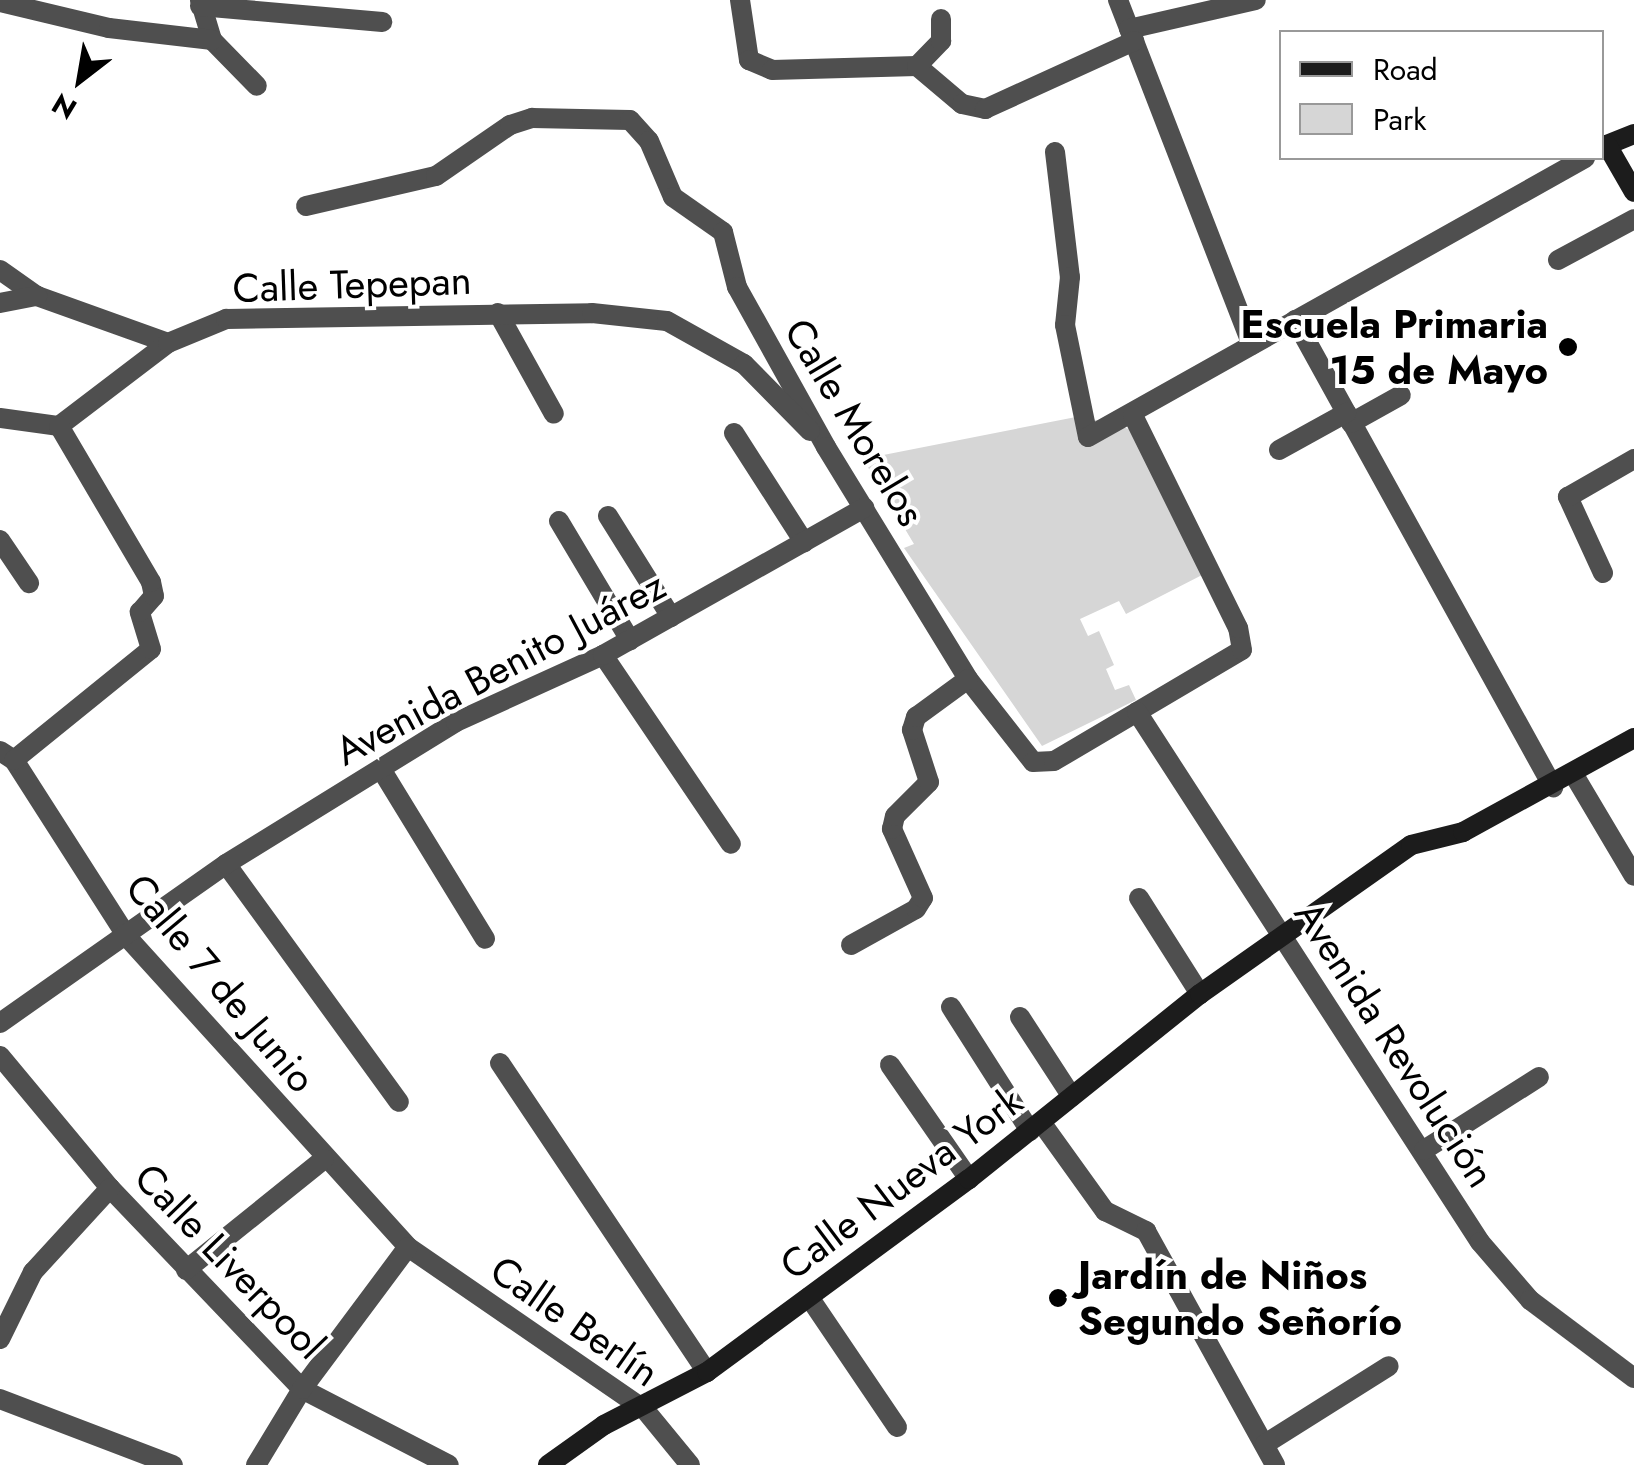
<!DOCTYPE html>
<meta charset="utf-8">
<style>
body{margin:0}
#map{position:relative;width:1634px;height:1465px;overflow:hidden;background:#fff;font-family:Jost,sans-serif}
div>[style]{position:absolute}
.green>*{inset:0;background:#d6d6d6}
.street>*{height:20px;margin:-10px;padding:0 10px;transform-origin:10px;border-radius:10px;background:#4f4f4f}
.secondary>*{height:20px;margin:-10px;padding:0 10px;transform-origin:10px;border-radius:10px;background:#1c1c1c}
.dots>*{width:28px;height:28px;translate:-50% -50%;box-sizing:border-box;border:5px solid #fff;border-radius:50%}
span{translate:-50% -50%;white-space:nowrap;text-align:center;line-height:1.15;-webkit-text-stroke:8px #fff;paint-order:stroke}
.street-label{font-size:40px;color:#000}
.poi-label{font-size:40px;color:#000;font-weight:700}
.right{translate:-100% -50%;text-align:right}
.left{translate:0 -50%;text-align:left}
.legend{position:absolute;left:1279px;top:30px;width:325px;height:130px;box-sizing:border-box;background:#fff;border:2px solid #999;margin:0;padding:12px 18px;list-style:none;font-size:30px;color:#000}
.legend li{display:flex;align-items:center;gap:20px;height:50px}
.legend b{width:50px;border:2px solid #999}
.north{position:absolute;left:30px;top:30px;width:100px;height:100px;-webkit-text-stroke:8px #fff;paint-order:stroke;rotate:211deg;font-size:28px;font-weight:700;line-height:40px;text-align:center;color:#000}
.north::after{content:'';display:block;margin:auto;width:35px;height:45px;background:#000;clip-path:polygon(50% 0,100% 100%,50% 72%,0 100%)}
</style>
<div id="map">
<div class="green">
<div style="clip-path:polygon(1081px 416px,1133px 430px,1204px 574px,1126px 614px,1119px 601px,1080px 619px,1088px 636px,1099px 631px,1114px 665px,1106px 669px,1115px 690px,1129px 685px,1136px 700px,1042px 746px,904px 548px,914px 544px,863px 459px)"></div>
</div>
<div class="street">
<div style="left:200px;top:0;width:42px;rotate:73.3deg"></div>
<div style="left:212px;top:40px;width:64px;rotate:45.6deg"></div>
<div style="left:740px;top:0;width:61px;rotate:81.5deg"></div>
<div style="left:749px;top:60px;width:25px;rotate:23deg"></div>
<div style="left:772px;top:70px;width:145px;rotate:-1.6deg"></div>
<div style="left:1118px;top:0;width:370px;rotate:68.8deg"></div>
<div style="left:0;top:2px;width:112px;rotate:13.4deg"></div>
<div style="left:109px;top:28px;width:104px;rotate:6.6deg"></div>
<div style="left:200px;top:6px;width:183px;rotate:5deg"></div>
<div style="left:1129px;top:29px;width:130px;rotate:-12.9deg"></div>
<div style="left:917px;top:66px;width:59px;rotate:40.2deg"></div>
<div style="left:962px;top:104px;width:24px;rotate:12deg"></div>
<div style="left:985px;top:109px;width:164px;rotate:-24.5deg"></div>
<div style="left:917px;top:66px;width:35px;rotate:-46deg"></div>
<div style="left:941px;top:41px;width:22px;rotate:-90deg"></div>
<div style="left:1055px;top:152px;width:126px;rotate:83.2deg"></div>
<div style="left:1070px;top:277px;width:48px;rotate:95.9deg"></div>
<div style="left:1065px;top:325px;width:114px;rotate:78.4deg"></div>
<div style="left:1088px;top:437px;width:570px;rotate:-29.31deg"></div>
<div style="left:306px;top:206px;width:133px;rotate:-13deg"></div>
<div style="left:436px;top:176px;width:90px;rotate:-34.6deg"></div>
<div style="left:510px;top:125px;width:23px;rotate:-18deg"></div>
<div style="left:532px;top:118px;width:98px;rotate:1.2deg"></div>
<div style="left:630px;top:120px;width:28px;rotate:48deg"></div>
<div style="left:649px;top:141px;width:61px;rotate:66.8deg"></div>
<div style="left:673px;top:197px;width:61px;rotate:35deg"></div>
<div style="left:723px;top:232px;width:57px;rotate:75.7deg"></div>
<div style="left:737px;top:287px;width:183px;rotate:60.9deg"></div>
<div style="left:826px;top:447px;width:272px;rotate:58.5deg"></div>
<div style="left:968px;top:679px;width:105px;rotate:51.9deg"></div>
<div style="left:1033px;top:762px;width:21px;rotate:-3deg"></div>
<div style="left:1054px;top:761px;width:218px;rotate:-30.6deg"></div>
<div style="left:1242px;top:650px;width:22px;rotate:-100deg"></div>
<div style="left:1238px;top:628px;width:237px;rotate:-116.3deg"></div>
<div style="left:1558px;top:260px;width:86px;rotate:-28.3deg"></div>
<div style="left:0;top:270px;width:45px;rotate:35.1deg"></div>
<div style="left:37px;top:296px;width:139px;rotate:19.7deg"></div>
<div style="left:0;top:303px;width:38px;rotate:-11deg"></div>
<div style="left:498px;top:313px;width:115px;rotate:61deg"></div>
<div style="left:1295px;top:320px;width:534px;rotate:61.08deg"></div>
<div style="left:0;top:418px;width:60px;rotate:7.7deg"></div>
<div style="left:1351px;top:423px;width:57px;rotate:-29.2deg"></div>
<div style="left:59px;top:426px;width:137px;rotate:-37.3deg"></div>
<div style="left:168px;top:343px;width:63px;rotate:-22.5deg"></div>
<div style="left:226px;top:319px;width:366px;rotate:-0.9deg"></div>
<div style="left:592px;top:313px;width:75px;rotate:6.1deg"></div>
<div style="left:667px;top:321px;width:88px;rotate:29.2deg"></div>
<div style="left:744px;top:364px;width:94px;rotate:45.4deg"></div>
<div style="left:734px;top:433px;width:130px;rotate:57.3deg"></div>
<div style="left:1279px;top:450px;width:77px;rotate:-28.9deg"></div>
<div style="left:608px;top:516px;width:119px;rotate:58deg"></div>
<div style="left:559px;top:521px;width:139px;rotate:59.2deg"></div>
<div style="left:0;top:540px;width:52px;rotate:56deg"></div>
<div style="left:1603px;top:573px;width:84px;rotate:-114.7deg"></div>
<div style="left:1568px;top:497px;width:76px;rotate:-29.9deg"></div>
<div style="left:603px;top:655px;width:228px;rotate:55.9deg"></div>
<div style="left:1137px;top:712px;width:631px;rotate:57.09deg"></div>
<div style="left:1480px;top:1242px;width:77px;rotate:49.2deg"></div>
<div style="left:1530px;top:1300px;width:130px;rotate:36.9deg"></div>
<div style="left:0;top:751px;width:17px;rotate:33deg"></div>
<div style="left:14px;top:760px;width:211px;rotate:57.4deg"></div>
<div style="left:128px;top:938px;width:417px;rotate:47.8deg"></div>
<div style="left:408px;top:1247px;width:288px;rotate:34.5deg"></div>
<div style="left:645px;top:1410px;width:71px;rotate:50.7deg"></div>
<div style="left:14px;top:760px;width:176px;rotate:-39deg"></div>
<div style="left:151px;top:649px;width:39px;rotate:-107deg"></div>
<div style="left:140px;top:612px;width:21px;rotate:-49deg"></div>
<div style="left:154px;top:596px;width:14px;rotate:-102deg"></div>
<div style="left:151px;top:582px;width:181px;rotate:-120.5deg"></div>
<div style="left:381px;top:769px;width:199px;rotate:58.5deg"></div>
<div style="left:1574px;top:775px;width:117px;rotate:59.3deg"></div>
<div style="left:226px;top:864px;width:294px;rotate:54deg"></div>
<div style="left:1139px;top:898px;width:114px;rotate:57.6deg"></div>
<div style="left:851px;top:945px;width:74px;rotate:-29deg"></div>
<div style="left:916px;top:909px;width:13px;rotate:-58deg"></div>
<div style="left:923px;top:898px;width:76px;rotate:-114.2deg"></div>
<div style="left:892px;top:829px;width:13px;rotate:-77deg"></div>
<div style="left:895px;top:816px;width:48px;rotate:-45deg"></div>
<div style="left:929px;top:782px;width:55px;rotate:-108.1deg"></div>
<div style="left:912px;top:730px;width:14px;rotate:-73deg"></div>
<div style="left:916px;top:717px;width:64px;rotate:-36.2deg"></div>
<div style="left:951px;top:1007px;width:147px;rotate:57.5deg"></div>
<div style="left:1020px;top:1017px;width:95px;rotate:57deg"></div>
<div style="left:0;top:1023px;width:276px;rotate:-35.1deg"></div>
<div style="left:226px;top:864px;width:270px;rotate:-31.7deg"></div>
<div style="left:456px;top:722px;width:162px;rotate:-24.5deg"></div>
<div style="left:603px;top:655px;width:300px;rotate:-29.4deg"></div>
<div style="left:0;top:1056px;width:172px;rotate:50.2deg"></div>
<div style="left:110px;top:1188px;width:278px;rotate:46.3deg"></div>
<div style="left:302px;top:1389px;width:165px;rotate:27.3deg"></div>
<div style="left:500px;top:1063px;width:372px;rotate:56.2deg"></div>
<div style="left:890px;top:1065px;width:139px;rotate:55.3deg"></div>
<div style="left:1041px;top:1122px;width:110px;rotate:54.3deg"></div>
<div style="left:1105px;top:1211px;width:46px;rotate:26deg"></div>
<div style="left:1146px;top:1231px;width:267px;rotate:61.1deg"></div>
<div style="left:1424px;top:1150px;width:136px;rotate:-32.4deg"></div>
<div style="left:186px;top:1270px;width:177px;rotate:-38.8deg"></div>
<div style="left:809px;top:1297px;width:157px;rotate:55.9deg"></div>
<div style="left:0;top:1339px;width:75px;rotate:-63.8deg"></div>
<div style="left:33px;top:1272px;width:114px;rotate:-47.5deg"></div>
<div style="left:0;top:1399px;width:185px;rotate:20.9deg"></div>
<div style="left:1265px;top:1444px;width:146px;rotate:-32.2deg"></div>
<div style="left:256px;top:1465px;width:89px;rotate:-58.8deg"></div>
<div style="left:302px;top:1389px;width:177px;rotate:-53.3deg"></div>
</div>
<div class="secondary">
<div style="left:1634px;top:134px;width:29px;rotate:158deg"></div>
<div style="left:1607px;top:145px;width:54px;rotate:60.1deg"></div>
<div style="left:548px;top:1465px;width:69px;rotate:-35.5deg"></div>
<div style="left:604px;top:1425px;width:116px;rotate:-27.2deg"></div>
<div style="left:707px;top:1372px;width:325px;rotate:-36.4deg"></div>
<div style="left:969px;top:1179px;width:296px;rotate:-38.7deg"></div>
<div style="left:1200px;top:994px;width:258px;rotate:-35.2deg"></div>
<div style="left:1411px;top:845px;width:54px;rotate:-14deg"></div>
<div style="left:1463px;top:832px;width:195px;rotate:-28.8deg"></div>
</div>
<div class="dots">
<div style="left:1568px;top:347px;background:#000"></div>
<div style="left:1058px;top:1298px;background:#000"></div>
</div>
<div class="street-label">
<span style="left:352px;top:284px;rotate:-2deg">Calle Tepepan</span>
<span style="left:855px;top:422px;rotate:59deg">Calle Morelos</span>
<span style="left:500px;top:668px;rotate:-28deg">Avenida Benito Juárez</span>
<span style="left:221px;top:983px;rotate:50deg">Calle 7 de Junio</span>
<span style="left:1395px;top:1044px;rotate:57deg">Avenida Revolución</span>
<span style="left:901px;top:1183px;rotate:-37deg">Calle Nueva York</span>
<span style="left:230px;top:1261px;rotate:46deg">Calle Liverpool</span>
<span style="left:575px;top:1321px;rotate:35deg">Calle Berlín</span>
</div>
<div class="poi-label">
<span class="right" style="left:1548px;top:347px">Escuela Primaria<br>15 de Mayo</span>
<span class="left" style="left:1078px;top:1298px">Jardín de Niños<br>Segundo Señorío</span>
</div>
<ul class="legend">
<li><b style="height:12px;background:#1c1c1c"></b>Road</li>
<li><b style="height:28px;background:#d6d6d6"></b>Park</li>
</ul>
<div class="north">N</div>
</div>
